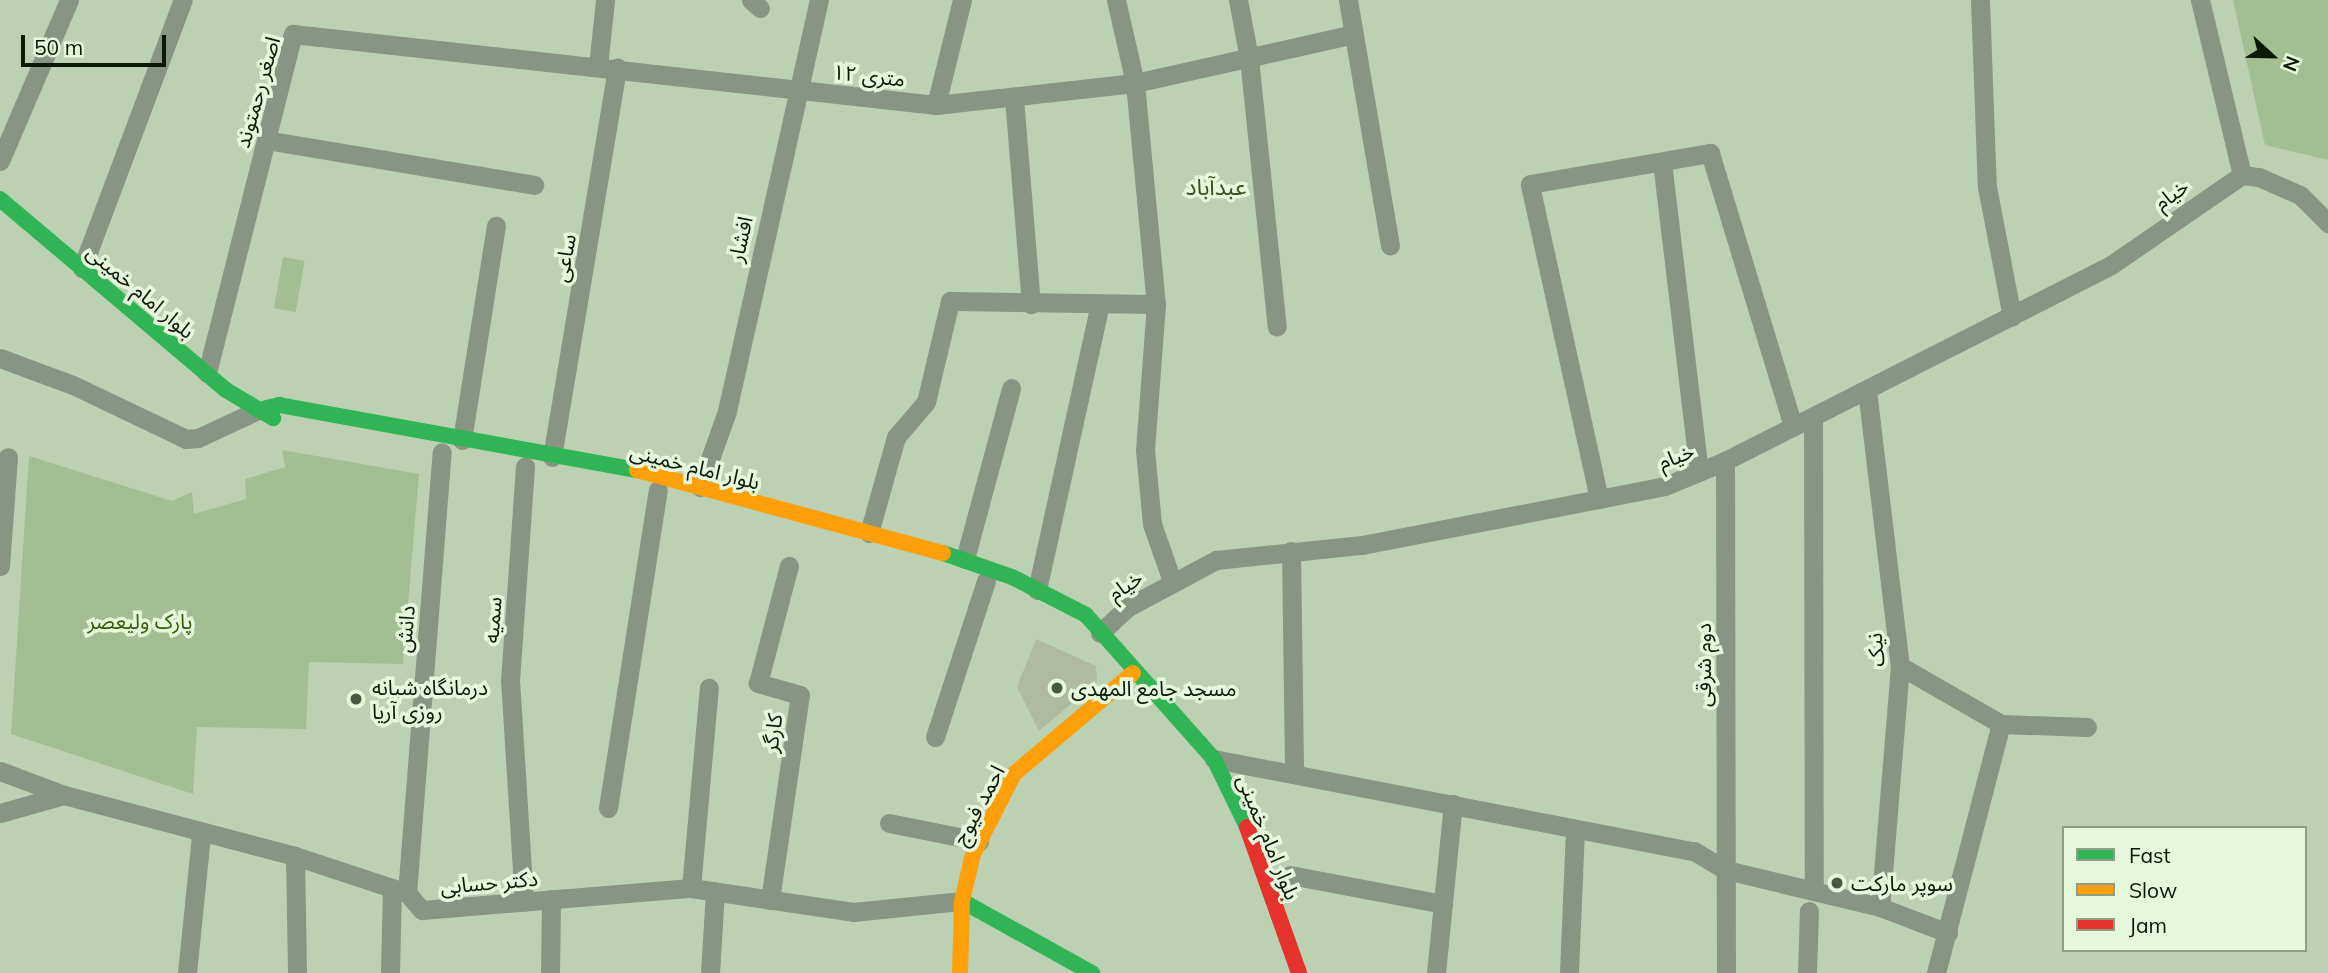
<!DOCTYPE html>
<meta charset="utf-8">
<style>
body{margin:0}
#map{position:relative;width:2328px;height:973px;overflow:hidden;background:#bcd1b2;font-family:Mulish,"Noto Sans Arabic",sans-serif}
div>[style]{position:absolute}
.green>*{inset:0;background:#a2be93;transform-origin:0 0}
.building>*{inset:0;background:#afbaa0}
.street>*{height:19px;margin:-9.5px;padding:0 9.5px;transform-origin:9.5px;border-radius:9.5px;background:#889582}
.fast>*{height:16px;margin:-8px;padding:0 8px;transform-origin:8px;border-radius:8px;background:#30b455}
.slow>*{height:16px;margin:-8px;padding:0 8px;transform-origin:8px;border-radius:8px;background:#ff9f0a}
.jam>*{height:16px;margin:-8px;padding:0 8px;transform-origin:8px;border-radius:8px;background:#e5322d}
.dots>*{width:19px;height:19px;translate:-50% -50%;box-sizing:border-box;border:4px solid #e5f8dc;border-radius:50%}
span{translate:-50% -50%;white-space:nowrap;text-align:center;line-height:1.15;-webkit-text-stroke:7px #e5f8dc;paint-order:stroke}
.street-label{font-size:21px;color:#0b1804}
.park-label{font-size:21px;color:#2f5f05}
.poi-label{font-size:21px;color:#0b1804}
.left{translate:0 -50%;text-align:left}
.neighbourhood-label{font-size:23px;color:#32511f}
.legend{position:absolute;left:2062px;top:826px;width:245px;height:126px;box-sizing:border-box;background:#e5f8dc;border:2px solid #8e9e86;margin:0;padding:9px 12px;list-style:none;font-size:21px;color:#0b1804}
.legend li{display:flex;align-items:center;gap:14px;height:35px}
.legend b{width:35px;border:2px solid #8e9e86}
.north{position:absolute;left:2237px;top:21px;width:70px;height:70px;-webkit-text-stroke:5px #e5f8dc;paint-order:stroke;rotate:112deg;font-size:19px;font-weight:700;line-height:28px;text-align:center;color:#0b1804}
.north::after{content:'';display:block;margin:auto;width:24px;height:32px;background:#0b1804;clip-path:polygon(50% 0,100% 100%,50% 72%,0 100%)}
.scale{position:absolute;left:21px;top:35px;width:145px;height:32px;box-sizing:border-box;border:4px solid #0b1804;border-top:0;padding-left:9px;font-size:21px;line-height:24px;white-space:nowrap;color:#0b1804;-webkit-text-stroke:5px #e5f8dc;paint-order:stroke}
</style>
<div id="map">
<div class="green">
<div style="clip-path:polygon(2233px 0,2328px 0,2328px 160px,2265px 145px)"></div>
<div style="left:283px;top:257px;width:22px;height:52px;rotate:10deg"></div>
<div style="clip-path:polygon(282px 450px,419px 474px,403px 664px,309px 662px,306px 729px,197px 727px,193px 794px,11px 734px,29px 456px,172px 501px,192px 492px,194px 514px,246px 499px,245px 479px,285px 467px)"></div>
</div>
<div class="building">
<div style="clip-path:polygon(1036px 639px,1096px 666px,1097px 682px,1039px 731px,1017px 687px)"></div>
</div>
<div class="street">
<div style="left:751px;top:0;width:12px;rotate:42deg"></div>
<div style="left:1116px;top:0;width:85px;rotate:77.1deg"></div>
<div style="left:1135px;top:83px;width:222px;rotate:84.6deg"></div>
<div style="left:1156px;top:304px;width:146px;rotate:94.3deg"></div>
<div style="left:1145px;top:450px;width:74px;rotate:84.6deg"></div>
<div style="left:1152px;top:524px;width:60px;rotate:70.7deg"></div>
<div style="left:1238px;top:0;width:59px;rotate:79.3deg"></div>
<div style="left:1249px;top:58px;width:270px;rotate:84.1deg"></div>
<div style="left:1348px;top:0;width:249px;rotate:80.3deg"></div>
<div style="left:1980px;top:0;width:187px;rotate:87.9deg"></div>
<div style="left:1987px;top:187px;width:132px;rotate:79.1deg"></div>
<div style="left:2200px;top:0;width:180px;rotate:76.5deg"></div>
<div style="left:598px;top:66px;width:66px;rotate:-83.9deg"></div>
<div style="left:1014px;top:98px;width:207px;rotate:85.3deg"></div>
<div style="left:936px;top:105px;width:108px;rotate:-76.1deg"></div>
<div style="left:266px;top:140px;width:272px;rotate:9.5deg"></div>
<div style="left:0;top:161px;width:175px;rotate:-66.8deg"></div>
<div style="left:1662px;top:162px;width:312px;rotate:83.2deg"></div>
<div style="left:82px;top:268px;width:286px;rotate:-69.4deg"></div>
<div style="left:0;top:358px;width:78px;rotate:20.3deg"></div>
<div style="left:73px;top:385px;width:125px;rotate:25.5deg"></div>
<div style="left:186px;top:439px;width:12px;rotate:-5deg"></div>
<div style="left:198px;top:438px;width:66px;rotate:-25deg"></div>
<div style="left:207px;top:373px;width:350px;rotate:-75.8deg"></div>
<div style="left:293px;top:34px;width:647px;rotate:6.3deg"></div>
<div style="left:936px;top:105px;width:200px;rotate:-6.3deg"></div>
<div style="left:1135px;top:83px;width:224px;rotate:-12.6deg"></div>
<div style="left:1867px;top:390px;width:278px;rotate:83.2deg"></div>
<div style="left:1900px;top:666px;width:242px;rotate:94.7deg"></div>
<div style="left:1813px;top:417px;width:473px;rotate:89.9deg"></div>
<div style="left:462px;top:440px;width:217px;rotate:-81deg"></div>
<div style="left:552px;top:457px;width:395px;rotate:-80.5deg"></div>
<div style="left:1725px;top:461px;width:512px;rotate:89.89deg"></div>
<div style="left:700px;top:487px;width:81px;rotate:-70.4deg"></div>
<div style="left:727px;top:411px;width:421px;rotate:-77.4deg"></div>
<div style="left:1599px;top:499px;width:322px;rotate:-102.4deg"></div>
<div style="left:1530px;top:184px;width:183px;rotate:-9.8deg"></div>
<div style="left:1710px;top:153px;width:286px;rotate:73.1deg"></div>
<div style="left:869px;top:533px;width:100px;rotate:-74.3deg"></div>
<div style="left:896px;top:437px;width:46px;rotate:-49.4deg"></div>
<div style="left:926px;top:402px;width:104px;rotate:-76.6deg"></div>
<div style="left:950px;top:301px;width:206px;rotate:0.8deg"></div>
<div style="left:1291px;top:551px;width:221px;rotate:89.2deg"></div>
<div style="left:965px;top:559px;width:177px;rotate:-74.9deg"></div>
<div style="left:0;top:566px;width:109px;rotate:-85.8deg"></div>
<div style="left:1037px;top:590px;width:293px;rotate:-77.6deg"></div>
<div style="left:1100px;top:633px;width:38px;rotate:-43deg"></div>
<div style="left:1128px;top:607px;width:100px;rotate:-28.1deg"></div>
<div style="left:1216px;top:560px;width:147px;rotate:-5.9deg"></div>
<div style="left:1362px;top:545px;width:309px;rotate:-11deg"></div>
<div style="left:1665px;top:486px;width:65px;rotate:-22.6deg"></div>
<div style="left:1725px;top:461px;width:433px;rotate:-26.9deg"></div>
<div style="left:2111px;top:265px;width:159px;rotate:-34.5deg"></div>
<div style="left:2242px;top:175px;width:17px;rotate:7deg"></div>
<div style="left:2259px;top:177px;width:45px;rotate:23.7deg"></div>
<div style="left:2300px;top:195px;width:40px;rotate:45deg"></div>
<div style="left:1900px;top:666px;width:116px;rotate:29.9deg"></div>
<div style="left:2001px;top:724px;width:86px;rotate:2deg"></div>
<div style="left:935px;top:737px;width:164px;rotate:-71.9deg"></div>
<div style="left:1214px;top:759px;width:489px;rotate:10.9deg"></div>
<div style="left:1694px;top:851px;width:37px;rotate:31deg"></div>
<div style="left:1726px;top:870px;width:158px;rotate:13.5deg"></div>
<div style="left:1880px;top:907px;width:73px;rotate:20.9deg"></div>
<div style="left:0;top:771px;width:68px;rotate:20.6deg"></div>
<div style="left:64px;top:795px;width:239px;rotate:14.8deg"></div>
<div style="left:295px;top:856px;width:118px;rotate:18.3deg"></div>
<div style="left:407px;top:893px;width:23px;rotate:49deg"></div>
<div style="left:422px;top:910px;width:270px;rotate:-4.7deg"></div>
<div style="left:691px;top:888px;width:164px;rotate:8.4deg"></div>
<div style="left:853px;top:912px;width:110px;rotate:-5.8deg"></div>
<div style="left:608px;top:808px;width:322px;rotate:-81.1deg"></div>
<div style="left:0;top:813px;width:66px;rotate:-15.7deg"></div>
<div style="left:889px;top:823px;width:92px;rotate:11.3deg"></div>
<div style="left:295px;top:856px;width:117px;rotate:89deg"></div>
<div style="left:1290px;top:875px;width:156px;rotate:10.7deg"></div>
<div style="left:691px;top:888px;width:201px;rotate:-84.9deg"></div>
<div style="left:407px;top:893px;width:442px;rotate:-85.5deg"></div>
<div style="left:770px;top:900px;width:207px;rotate:-81.7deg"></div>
<div style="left:800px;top:695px;width:44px;rotate:-164.1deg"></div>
<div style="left:758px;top:683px;width:121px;rotate:-75.2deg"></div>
<div style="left:524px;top:902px;width:221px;rotate:-93.6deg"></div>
<div style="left:510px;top:681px;width:215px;rotate:-86deg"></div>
<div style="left:187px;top:973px;width:140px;rotate:-84.2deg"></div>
<div style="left:390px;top:973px;width:85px;rotate:-88.7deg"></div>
<div style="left:550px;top:973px;width:74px;rotate:-89.2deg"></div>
<div style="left:710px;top:973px;width:82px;rotate:-86.5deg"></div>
<div style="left:1436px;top:973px;width:170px;rotate:-84.3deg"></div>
<div style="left:1569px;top:973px;width:144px;rotate:-87.6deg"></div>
<div style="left:1807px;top:973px;width:62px;rotate:-88.2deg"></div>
<div style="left:1936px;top:973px;width:257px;rotate:-75.4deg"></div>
</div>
<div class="fast">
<div style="left:0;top:199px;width:296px;rotate:40.2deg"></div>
<div style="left:226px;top:390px;width:55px;rotate:30.8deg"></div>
<div style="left:258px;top:410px;width:22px;rotate:-13deg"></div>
<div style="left:279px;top:405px;width:364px;rotate:10.3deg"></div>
<div style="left:943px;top:553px;width:73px;rotate:19.2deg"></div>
<div style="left:1012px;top:577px;width:83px;rotate:27.2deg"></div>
<div style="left:1086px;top:615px;width:193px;rotate:48.4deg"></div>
<div style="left:1214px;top:759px;width:76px;rotate:64.1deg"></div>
<div style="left:962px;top:901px;width:149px;rotate:29deg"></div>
</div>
<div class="slow">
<div style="left:637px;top:470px;width:317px;rotate:15.2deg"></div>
<div style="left:960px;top:973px;width:72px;rotate:-88.4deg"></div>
<div style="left:962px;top:901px;width:48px;rotate:-76.8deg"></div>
<div style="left:973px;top:854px;width:90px;rotate:-62.9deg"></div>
<div style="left:1014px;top:774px;width:156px;rotate:-40.3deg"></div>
</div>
<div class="jam">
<div style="left:1247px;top:827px;width:155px;rotate:70.4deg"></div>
</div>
<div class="dots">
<div style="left:1057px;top:688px;background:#495941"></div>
<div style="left:356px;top:699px;background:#495941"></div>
<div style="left:1837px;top:883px;background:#495941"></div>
</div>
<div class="street-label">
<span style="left:869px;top:75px;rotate:6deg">۱۲ متری</span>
<span style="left:257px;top:92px;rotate:-74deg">اصغر رحمتوند</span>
<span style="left:2171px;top:194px;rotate:-36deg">خیام</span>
<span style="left:740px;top:239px;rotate:-77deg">افشار</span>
<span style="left:564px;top:258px;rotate:-80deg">ساعی</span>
<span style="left:141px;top:291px;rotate:40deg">بلوار امام خمینی</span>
<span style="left:1676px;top:456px;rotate:-21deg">خیام</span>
<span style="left:695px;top:466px;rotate:14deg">بلوار امام خمینی</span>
<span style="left:1125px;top:585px;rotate:-34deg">خیام</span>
<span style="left:492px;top:620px;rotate:-86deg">سمیه</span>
<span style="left:405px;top:629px;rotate:-85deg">دانش</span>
<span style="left:1875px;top:650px;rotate:-95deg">نیک</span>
<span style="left:1703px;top:665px;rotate:-90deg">دوم شرقی</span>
<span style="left:772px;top:733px;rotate:-82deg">کارگر</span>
<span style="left:978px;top:805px;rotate:-62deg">احمد فیوج</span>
<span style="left:1269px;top:837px;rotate:68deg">بلوار امام خمینی</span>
<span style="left:489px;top:882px;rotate:-5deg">دکتر حسابی</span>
</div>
<div class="park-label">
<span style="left:140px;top:621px">پارک ولیعصر</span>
</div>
<div class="poi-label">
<span class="left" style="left:372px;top:699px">درمانگاه شبانه<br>روزی آریا</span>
<span class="left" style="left:1071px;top:688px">مسجد جامع المهدی</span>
<span class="left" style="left:1851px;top:883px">سوپر مارکت</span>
</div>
<div class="neighbourhood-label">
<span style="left:1216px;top:187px">عبدآباد</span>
</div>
<ul class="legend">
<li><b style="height:9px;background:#30b455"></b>Fast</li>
<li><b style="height:9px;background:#ff9f0a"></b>Slow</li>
<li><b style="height:9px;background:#e5322d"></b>Jam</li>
</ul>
<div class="north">N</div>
<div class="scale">50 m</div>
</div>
